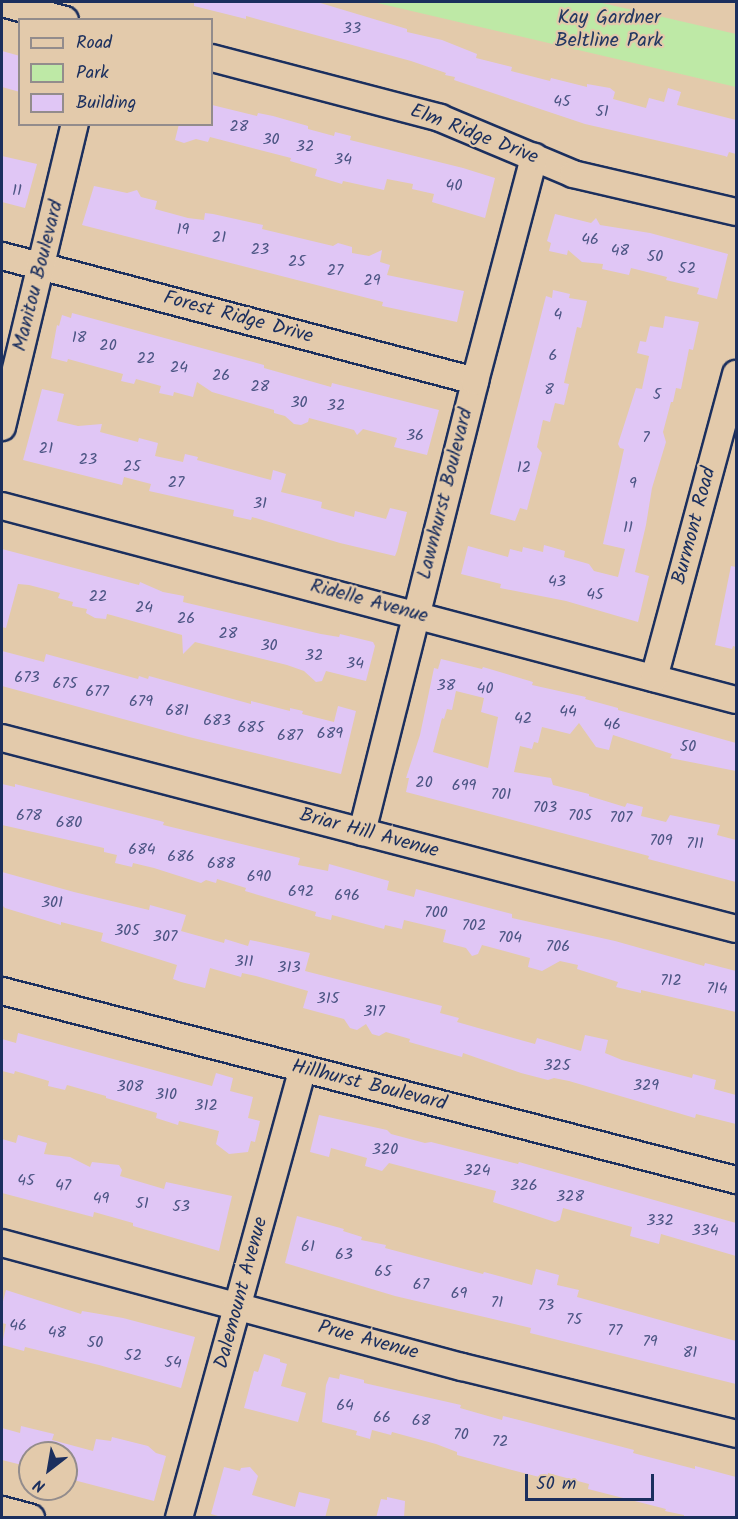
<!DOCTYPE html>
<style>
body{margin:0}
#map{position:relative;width:738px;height:1519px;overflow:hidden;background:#e3caab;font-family:Kalam,sans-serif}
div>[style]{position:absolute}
.green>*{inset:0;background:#bee9a6}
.building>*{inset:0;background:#e0c6f5}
.roads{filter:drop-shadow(2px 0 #1b2f5e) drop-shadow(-2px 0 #1b2f5e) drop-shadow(0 2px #1b2f5e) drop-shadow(0 -2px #1b2f5e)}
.minor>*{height:26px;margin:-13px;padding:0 13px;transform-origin:13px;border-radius:13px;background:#e3caab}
span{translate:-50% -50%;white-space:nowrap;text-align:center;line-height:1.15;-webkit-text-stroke:4.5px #e3caab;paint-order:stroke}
.number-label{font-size:16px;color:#4c5584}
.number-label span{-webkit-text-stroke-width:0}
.park-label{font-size:20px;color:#233862}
.street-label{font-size:20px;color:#1b2f5e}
.frame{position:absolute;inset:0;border:3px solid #1b2f5e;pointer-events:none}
.legend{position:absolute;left:18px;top:18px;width:195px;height:108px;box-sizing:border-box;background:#e3caab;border:2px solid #938c8c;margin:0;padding:8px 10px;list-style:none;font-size:18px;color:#1b2f5e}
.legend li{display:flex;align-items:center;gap:12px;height:30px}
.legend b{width:30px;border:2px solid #938c8c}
.north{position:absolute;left:18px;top:1441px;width:60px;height:60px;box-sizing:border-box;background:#e3caab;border:2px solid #938c8c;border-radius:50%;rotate:211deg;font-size:16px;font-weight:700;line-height:24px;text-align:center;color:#1b2f5e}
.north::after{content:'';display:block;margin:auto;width:21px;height:27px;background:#1b2f5e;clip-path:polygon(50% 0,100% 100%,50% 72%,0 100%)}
.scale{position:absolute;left:525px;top:1474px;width:129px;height:27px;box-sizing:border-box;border:3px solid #1b2f5e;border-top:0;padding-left:8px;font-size:18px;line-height:21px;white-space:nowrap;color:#1b2f5e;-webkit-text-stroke:4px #e3caab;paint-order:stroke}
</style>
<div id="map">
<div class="green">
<div style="clip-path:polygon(373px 2px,598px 2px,736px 34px,736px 87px)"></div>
</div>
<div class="building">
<div style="clip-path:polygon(194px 2px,317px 2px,407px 29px,407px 32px,442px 40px,477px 54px,476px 58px,512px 67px,511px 71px,550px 81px,551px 78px,587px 87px,587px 84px,610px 88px,615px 92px,613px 99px,646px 108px,649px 98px,664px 102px,668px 88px,681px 92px,677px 105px,736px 120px,736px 154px,729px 152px,727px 157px,725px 156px,585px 124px,454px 80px,455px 77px,445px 75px,446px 73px,411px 61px,246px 16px,246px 19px,194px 6px)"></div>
<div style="clip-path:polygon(2px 51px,20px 56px,20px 92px,2px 87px)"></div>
<div style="clip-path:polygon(212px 105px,257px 116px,258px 113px,273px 116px,308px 126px,308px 129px,334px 136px,335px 132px,351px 136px,350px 140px,463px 168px,495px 178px,485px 218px,432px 202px,434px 194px,412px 189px,413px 184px,387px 179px,384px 190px,343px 181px,342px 184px,315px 176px,317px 169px,290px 161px,291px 158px,210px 137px,208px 142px,196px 139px,184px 143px,175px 140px,179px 124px,212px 124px)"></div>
<div style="clip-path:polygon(2px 156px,37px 164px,25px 208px,2px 202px)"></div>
<div style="clip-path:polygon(94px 186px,127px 193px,137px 190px,141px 197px,157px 201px,155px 209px,188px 218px,204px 220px,205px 213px,213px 214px,263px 225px,262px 229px,333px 246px,338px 243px,352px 247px,352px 253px,369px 256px,382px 250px,380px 262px,390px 265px,387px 275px,464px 291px,457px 322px,382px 306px,383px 302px,82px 225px)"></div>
<div style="clip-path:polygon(555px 214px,591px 223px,596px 218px,600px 225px,650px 233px,728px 254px,717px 299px,697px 294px,699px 288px,666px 280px,667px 277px,631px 268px,629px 275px,602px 269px,603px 264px,582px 262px,568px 250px,567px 255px,549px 251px,551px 243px,547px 241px)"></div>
<div style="clip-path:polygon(553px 290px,570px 294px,569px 298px,587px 301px,581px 328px,577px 327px,564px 383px,569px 384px,564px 405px,555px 403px,550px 422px,543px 420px,537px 447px,542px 453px,527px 510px,520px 508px,515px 521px,490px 514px,546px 296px,552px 298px)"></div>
<div style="clip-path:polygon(72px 313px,264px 365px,264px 368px,331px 387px,332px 383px,439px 410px,427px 455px,394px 447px,397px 438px,363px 429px,357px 435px,354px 430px,309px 418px,308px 422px,301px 425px,294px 424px,285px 416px,274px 413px,274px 410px,212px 392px,197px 382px,193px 397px,174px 392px,173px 396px,159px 393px,161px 386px,136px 379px,134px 384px,121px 381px,123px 374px,68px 359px,67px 362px,51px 358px,57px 325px,59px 326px,62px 315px,71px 318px)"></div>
<div style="clip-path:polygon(665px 316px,699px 322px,693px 350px,689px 349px,681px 389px,676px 388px,673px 402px,671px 402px,663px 432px,666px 442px,652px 488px,646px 525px,635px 572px,649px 576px,638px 622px,566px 601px,500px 588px,501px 584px,461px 574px,468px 546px,508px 557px,510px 549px,522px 552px,523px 547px,543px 552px,544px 545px,565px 551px,564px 557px,589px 564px,594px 571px,618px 577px,625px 549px,603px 544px,624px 449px,620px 448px,618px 444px,636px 388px,642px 389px,649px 356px,637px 353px,640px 341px,646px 342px,650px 326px,663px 328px)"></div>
<div style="clip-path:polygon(42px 389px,64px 394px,57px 421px,78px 426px,102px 424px,100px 432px,138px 442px,139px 438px,158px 443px,155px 456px,183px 462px,185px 454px,198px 457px,197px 460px,271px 480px,273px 470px,286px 474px,281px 492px,322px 502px,321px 508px,354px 517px,355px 511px,386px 519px,390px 508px,407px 512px,397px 551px,395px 556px,340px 543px,252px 517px,251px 520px,233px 516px,234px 510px,149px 491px,151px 484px,124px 477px,122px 485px,23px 460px)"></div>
<div style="clip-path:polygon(2px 549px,139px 585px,140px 582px,163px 592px,184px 596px,183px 602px,321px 634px,339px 637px,340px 634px,373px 642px,375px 646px,366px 681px,326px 671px,322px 681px,316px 682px,304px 671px,287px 665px,195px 642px,183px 654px,182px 635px,111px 615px,107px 614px,106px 619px,95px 618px,86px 613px,87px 609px,72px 606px,73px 602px,58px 598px,60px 593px,29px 585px,18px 584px,6px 628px,2px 627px)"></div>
<div style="clip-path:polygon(731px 566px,736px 567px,736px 647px,733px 646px,732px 649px,715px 645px)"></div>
<div style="clip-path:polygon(2px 651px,44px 662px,46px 654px,138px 679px,139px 676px,148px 679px,149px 676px,251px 704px,251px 701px,290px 711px,290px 708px,303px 711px,302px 714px,334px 722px,338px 706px,356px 711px,341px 774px,189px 737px,2px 686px)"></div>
<div style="clip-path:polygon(evenodd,441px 659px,482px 669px,483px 667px,533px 682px,532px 685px,586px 697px,585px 699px,618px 708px,618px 710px,736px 743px,736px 771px,670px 758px,672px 754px,613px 735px,609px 750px,596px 747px,579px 723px,570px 734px,542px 727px,538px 743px,534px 742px,532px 749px,520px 746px,514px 772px,551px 778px,553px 785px,589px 794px,589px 796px,625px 807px,627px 803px,643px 807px,641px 816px,666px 822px,670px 815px,720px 825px,717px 835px,736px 840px,736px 882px,648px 859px,649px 856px,634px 852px,406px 792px,409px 778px,406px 778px,420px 735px,434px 668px,438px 669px,441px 659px,456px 691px,484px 698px,481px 712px,498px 717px,488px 768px,433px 752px,442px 718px,444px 719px,447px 709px,452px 710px,456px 691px)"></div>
<div style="clip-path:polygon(2px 784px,15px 787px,15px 784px,164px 822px,163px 825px,300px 858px,298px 865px,328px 871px,329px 864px,354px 871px,389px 881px,387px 890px,414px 897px,416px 889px,512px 914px,512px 918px,615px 941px,704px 966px,705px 963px,736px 971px,736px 1012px,641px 990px,641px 993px,616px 987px,618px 982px,577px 969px,578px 965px,560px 961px,542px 971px,528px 967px,530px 958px,482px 945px,478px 954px,472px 956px,466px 948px,443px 942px,446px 930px,404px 920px,402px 929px,385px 925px,384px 929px,332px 915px,331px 920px,315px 916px,316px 912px,245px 891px,246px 888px,217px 879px,216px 883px,206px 880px,201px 883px,154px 868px,133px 863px,132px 867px,115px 863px,117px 855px,104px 852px,104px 848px,2px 825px)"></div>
<div style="clip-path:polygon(2px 872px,74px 892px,149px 910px,150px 905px,186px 915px,181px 931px,224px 943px,225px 939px,248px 946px,250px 940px,310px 953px,305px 971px,442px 1006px,440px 1013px,459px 1018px,457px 1022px,535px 1044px,537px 1038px,581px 1051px,585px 1035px,608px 1040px,605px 1053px,622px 1060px,692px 1078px,693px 1074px,716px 1080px,714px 1089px,736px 1095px,736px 1124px,696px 1114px,695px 1118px,569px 1081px,554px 1078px,548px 1080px,521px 1073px,463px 1053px,462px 1057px,409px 1042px,410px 1039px,386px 1032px,379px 1036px,372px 1034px,366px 1024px,357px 1030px,350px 1028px,344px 1019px,303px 1008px,308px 991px,256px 976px,242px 973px,241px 977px,210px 968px,205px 988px,181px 982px,173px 979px,177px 965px,101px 941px,103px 933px,61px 922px,61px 925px,5px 908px,2px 905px)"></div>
<div style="clip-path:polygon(18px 1033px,212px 1086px,216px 1073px,233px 1078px,230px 1091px,253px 1097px,248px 1118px,260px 1121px,255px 1142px,251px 1141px,248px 1152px,229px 1154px,216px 1144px,219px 1131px,179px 1121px,178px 1125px,156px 1118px,157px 1113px,106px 1098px,106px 1096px,67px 1085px,65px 1090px,48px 1086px,49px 1081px,15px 1071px,14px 1074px,2px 1071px,2px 1039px,16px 1043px)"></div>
<div style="clip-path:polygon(319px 1115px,387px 1130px,391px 1134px,425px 1143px,431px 1142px,518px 1164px,519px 1162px,736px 1223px,736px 1256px,661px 1234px,659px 1244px,630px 1236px,632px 1227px,563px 1208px,560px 1220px,555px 1222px,493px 1202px,496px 1191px,389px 1163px,382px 1171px,365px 1166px,367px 1158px,331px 1148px,329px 1157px,310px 1152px)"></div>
<div style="clip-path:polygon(18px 1135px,47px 1143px,44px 1154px,70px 1157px,90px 1167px,92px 1162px,119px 1165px,122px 1170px,120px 1176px,164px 1189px,166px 1182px,232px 1196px,219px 1251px,133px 1226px,133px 1223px,94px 1212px,93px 1217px,2px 1193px,2px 1139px,16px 1143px)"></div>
<div style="clip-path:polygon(297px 1216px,344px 1229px,343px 1231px,362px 1237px,361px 1240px,386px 1245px,385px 1248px,483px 1274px,484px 1272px,532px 1285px,536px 1269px,559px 1275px,557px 1285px,579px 1290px,577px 1297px,736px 1341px,736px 1384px,530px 1333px,531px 1328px,395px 1296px,285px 1263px)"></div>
<div style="clip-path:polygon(6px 1290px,81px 1314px,82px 1311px,123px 1318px,195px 1337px,181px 1388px,99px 1365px,25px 1347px,24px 1351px,2px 1345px,6px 1324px,2px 1323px,2px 1305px)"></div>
<div style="clip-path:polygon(264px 1354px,280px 1359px,280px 1362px,287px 1364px,281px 1386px,306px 1393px,298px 1422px,244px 1408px,254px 1371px,258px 1372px)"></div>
<div style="clip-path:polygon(340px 1374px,364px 1380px,364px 1383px,461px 1405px,460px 1408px,502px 1420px,503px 1416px,523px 1421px,634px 1450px,633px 1453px,695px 1469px,695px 1466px,736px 1477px,736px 1518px,684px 1518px,684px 1515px,665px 1511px,666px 1509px,588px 1489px,589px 1484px,548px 1473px,547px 1479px,512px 1470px,457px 1455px,457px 1452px,436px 1444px,392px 1432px,391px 1435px,372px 1430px,370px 1439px,356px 1435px,357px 1431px,322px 1422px,326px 1385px,329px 1377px,339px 1379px)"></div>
<div style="clip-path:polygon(21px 1426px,54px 1434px,52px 1440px,93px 1451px,96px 1439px,111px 1441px,112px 1437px,148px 1446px,156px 1453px,166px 1456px,154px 1501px,66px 1478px,66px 1453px,30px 1453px,30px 1467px,2px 1460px,2px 1428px,20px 1433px)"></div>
<div style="clip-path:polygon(224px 1467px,240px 1471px,241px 1468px,250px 1467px,258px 1476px,252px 1495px,295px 1507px,299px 1492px,330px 1499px,325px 1518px,225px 1518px,211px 1514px)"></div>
<div style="clip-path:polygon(387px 1497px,405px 1501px,404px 1518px,376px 1518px,381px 1499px,387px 1500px)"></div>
</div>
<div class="roads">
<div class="minor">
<div style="left:2px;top:3px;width:65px;rotate:15.1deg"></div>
<div style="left:212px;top:58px;width:236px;rotate:14.7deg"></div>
<div style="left:440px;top:118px;width:144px;rotate:22.8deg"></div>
<div style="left:573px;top:174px;width:167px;rotate:13.1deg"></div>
<div style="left:2px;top:256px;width:489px;rotate:14.8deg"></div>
<div style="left:2px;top:427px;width:312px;rotate:-76.5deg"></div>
<div style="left:2px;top:506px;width:759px;rotate:14.81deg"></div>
<div style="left:654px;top:678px;width:315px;rotate:-74.9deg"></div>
<div style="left:2px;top:738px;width:758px;rotate:14.59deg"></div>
<div style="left:362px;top:832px;width:465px;rotate:-75.9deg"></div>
<div style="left:475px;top:381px;width:232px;rotate:-75.2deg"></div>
<div style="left:2px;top:991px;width:758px;rotate:14.44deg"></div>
<div style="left:2px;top:1243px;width:476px;rotate:15.1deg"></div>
<div style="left:462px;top:1367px;width:282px;rotate:13.7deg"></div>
<div style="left:2px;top:1510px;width:30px;rotate:15deg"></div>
<div style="left:179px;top:1518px;width:466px;rotate:-74.6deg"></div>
</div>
</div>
<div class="number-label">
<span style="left:352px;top:29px">33</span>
<span style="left:562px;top:102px">45</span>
<span style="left:602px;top:112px">51</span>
<span style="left:239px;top:127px">28</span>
<span style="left:271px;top:140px">30</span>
<span style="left:305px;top:147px">32</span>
<span style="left:343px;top:160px">34</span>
<span style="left:454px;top:186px">40</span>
<span style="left:17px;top:191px">11</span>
<span style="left:183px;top:230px">19</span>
<span style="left:219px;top:238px">21</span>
<span style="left:590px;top:240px">46</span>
<span style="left:260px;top:250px">23</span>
<span style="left:620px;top:251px">48</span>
<span style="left:655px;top:257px">50</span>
<span style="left:297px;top:262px">25</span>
<span style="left:687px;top:269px">52</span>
<span style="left:335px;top:271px">27</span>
<span style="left:372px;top:281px">29</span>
<span style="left:558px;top:315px">4</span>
<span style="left:79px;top:338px">18</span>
<span style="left:108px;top:346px">20</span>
<span style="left:553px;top:356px">6</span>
<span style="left:146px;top:359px">22</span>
<span style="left:179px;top:368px">24</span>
<span style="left:221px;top:376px">26</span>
<span style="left:260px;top:387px">28</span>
<span style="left:549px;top:390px">8</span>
<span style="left:657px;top:395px">5</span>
<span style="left:299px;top:403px">30</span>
<span style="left:336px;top:406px">32</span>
<span style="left:415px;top:436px">36</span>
<span style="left:646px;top:438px">7</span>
<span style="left:46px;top:449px">21</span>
<span style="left:88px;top:460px">23</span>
<span style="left:132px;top:467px">25</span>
<span style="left:524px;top:468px">12</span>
<span style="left:176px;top:483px">27</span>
<span style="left:633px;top:484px">9</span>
<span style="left:260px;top:504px">31</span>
<span style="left:628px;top:528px">11</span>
<span style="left:557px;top:582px">43</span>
<span style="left:595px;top:595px">45</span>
<span style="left:98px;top:597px">22</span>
<span style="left:144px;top:608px">24</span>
<span style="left:186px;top:619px">26</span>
<span style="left:228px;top:634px">28</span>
<span style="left:269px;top:646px">30</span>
<span style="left:314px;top:656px">32</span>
<span style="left:355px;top:664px">34</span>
<span style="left:27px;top:678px">673</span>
<span style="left:65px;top:684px">675</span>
<span style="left:446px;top:686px">38</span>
<span style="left:485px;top:689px">40</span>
<span style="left:97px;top:692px">677</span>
<span style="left:141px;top:702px">679</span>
<span style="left:177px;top:711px">681</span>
<span style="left:568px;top:712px">44</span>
<span style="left:523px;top:719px">42</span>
<span style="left:217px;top:721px">683</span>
<span style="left:612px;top:725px">46</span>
<span style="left:251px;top:728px">685</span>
<span style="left:330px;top:734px">689</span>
<span style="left:290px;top:736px">687</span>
<span style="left:688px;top:747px">50</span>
<span style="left:424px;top:783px">20</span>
<span style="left:464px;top:786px">699</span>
<span style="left:501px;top:795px">701</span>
<span style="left:545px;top:808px">703</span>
<span style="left:29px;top:816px">678</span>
<span style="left:580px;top:816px">705</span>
<span style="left:621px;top:818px">707</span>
<span style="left:69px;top:823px">680</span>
<span style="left:661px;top:841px">709</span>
<span style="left:695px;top:844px">711</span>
<span style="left:142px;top:850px">684</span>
<span style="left:181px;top:857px">686</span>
<span style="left:221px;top:864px">688</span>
<span style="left:259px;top:877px">690</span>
<span style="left:301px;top:892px">692</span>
<span style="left:347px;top:896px">696</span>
<span style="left:52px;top:903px">301</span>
<span style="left:436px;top:913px">700</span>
<span style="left:474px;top:926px">702</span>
<span style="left:127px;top:931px">305</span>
<span style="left:165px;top:937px">307</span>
<span style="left:510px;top:938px">704</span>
<span style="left:558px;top:947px">706</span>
<span style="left:244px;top:962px">311</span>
<span style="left:289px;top:968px">313</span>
<span style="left:671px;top:981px">712</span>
<span style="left:717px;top:989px">714</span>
<span style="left:328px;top:999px">315</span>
<span style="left:374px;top:1012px">317</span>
<span style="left:557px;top:1066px">325</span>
<span style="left:646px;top:1086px">329</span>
<span style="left:130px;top:1087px">308</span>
<span style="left:166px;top:1095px">310</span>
<span style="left:206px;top:1106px">312</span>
<span style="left:385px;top:1150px">320</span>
<span style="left:477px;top:1171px">324</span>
<span style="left:26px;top:1181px">45</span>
<span style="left:63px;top:1186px">47</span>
<span style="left:524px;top:1186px">326</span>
<span style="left:570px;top:1197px">328</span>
<span style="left:101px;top:1199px">49</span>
<span style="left:142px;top:1204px">51</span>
<span style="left:181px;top:1207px">53</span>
<span style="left:660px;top:1221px">332</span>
<span style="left:705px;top:1231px">334</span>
<span style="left:308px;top:1247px">61</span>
<span style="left:344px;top:1255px">63</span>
<span style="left:383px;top:1272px">65</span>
<span style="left:421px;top:1285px">67</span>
<span style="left:459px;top:1294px">69</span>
<span style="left:497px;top:1303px">71</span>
<span style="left:546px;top:1306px">73</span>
<span style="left:574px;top:1320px">75</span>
<span style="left:18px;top:1326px">46</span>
<span style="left:615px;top:1331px">77</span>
<span style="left:57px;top:1333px">48</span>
<span style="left:650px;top:1342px">79</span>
<span style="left:95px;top:1343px">50</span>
<span style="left:690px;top:1353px">81</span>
<span style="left:133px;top:1356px">52</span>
<span style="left:173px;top:1363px">54</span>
<span style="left:345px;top:1406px">64</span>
<span style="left:382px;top:1418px">66</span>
<span style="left:421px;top:1421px">68</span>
<span style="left:461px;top:1435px">70</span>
<span style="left:500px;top:1442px">72</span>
</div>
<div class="park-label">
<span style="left:609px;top:30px">Kay Gardner<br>Beltline Park</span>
</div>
<div class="street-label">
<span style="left:474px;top:135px;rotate:21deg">Elm Ridge Drive</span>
<span style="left:39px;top:276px;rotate:-76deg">Manitou Boulevard</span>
<span style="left:238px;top:318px;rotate:15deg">Forest Ridge Drive</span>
<span style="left:446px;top:494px;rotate:-76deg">Lawnhurst Boulevard</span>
<span style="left:695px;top:526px;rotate:-75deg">Burmont Road</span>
<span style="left:369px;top:602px;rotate:15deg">Ridelle Avenue</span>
<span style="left:369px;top:834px;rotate:15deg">Briar Hill Avenue</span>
<span style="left:369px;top:1086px;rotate:14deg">Hillhurst Boulevard</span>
<span style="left:242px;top:1293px;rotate:-75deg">Dalemount Avenue</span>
<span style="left:368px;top:1341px;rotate:15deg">Prue Avenue</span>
</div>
<div class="frame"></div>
<ul class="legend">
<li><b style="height:8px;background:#e3caab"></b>Road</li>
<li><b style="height:16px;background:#bee9a6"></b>Park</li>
<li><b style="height:16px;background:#e0c6f5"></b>Building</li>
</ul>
<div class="north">N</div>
<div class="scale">50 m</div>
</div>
